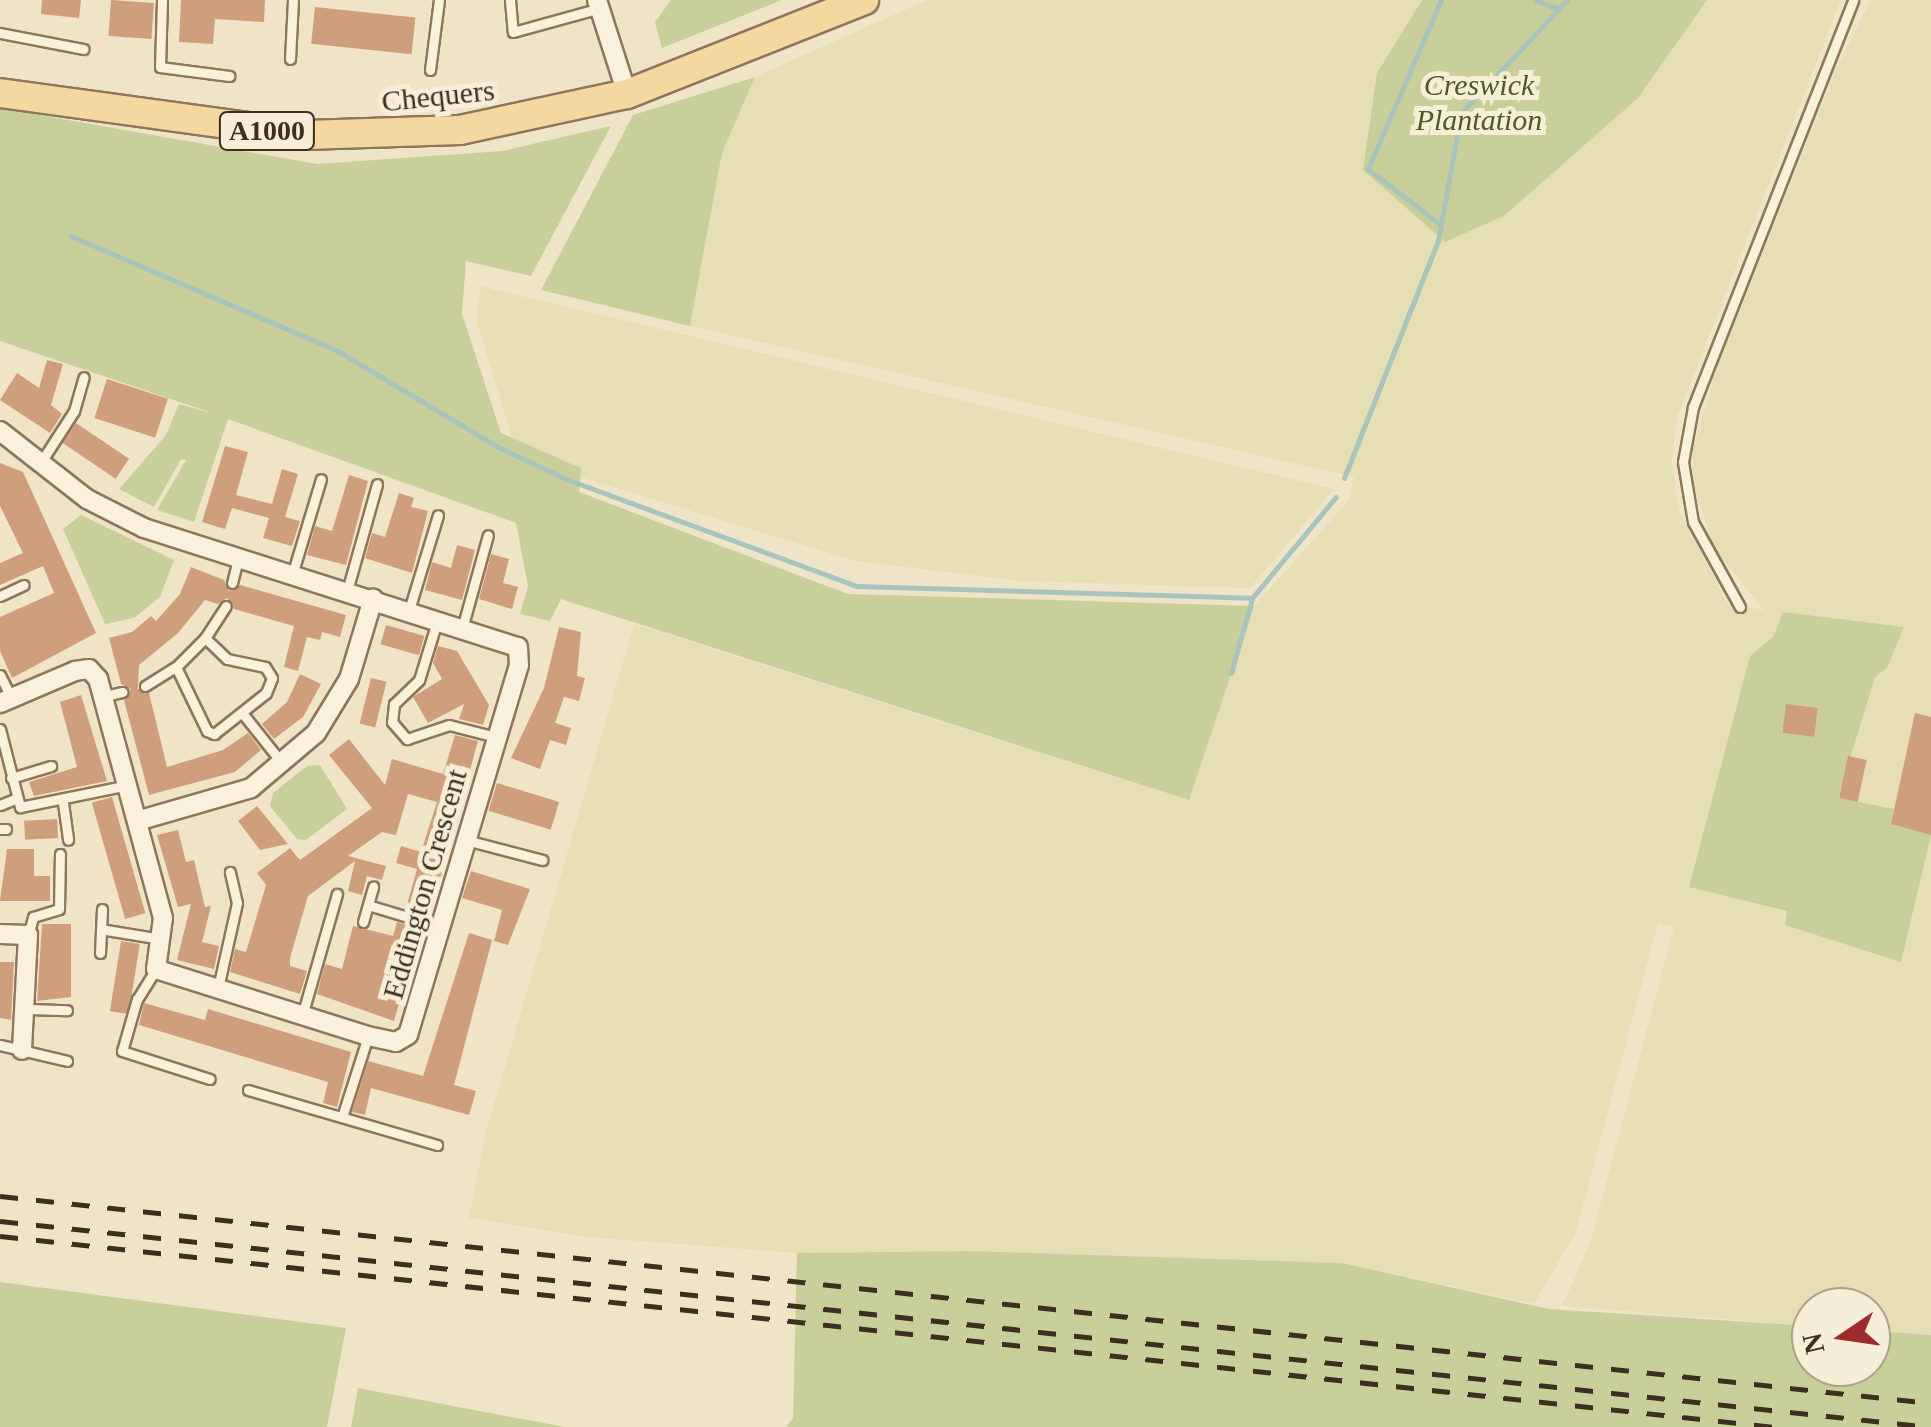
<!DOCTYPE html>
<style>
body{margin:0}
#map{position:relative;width:1931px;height:1427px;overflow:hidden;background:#f0e4c8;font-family:Georgia,serif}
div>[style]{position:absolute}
.farmland>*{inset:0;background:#e6deb5}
.green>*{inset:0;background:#c9cf9b}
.stream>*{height:5px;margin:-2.5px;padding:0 2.5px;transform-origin:2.5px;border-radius:2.5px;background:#a9c4bc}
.building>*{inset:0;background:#cf9f7d;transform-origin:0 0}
.roads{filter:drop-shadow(2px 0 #8d765c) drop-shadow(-2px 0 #8d765c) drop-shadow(0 2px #8d765c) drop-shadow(0 -2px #8d765c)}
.lane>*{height:9px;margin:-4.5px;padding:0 4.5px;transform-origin:4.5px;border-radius:4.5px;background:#faf1dc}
.street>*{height:18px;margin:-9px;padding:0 9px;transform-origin:9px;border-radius:9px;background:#faf1dc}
.primary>*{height:28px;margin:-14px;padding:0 14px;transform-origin:14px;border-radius:14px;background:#f3d9a0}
.rail>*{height:5px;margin-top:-2.5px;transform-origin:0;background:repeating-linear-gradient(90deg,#3d2e20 0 18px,transparent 0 36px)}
span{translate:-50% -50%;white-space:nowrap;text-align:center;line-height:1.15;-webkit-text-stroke:10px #f7eed8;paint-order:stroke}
.shield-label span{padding:2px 8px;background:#f7eed8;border:2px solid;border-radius:8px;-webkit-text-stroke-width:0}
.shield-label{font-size:28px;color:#3d2e20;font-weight:700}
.park-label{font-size:30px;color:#4d5a26;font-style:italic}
.street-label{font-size:30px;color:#3d2e20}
.north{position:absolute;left:1791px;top:1287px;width:100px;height:100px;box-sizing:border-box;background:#f7eed8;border:2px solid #ada18e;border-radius:50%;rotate:257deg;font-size:28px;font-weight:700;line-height:40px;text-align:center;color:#3d2e20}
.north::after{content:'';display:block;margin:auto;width:35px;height:45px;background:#9e2a2b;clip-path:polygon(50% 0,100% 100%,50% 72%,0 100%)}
</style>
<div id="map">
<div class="farmland">
<div style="clip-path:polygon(927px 0,1422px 0,1377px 73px,1504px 216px,1638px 98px,1707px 0,1841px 0,1678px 415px,1671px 464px,1680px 513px,1728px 604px,1764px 610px,1716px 551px,1692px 483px,1693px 448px,1717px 368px,1839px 63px,1871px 0,1931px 0,1931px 1335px,1871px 1331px,1871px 1307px,1811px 1307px,1811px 1326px,1562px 1306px,1590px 1244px,1674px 927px,1658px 923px,1576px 1232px,1534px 1304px,1342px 1263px,968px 1251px,797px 1253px,587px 1237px,469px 1218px,486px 1132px,634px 624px,1188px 800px,1254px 606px,1349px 500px,1354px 477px,690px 326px,722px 153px,755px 77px)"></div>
<div style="clip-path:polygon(480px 286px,1334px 489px,1250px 588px,1020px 581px,855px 561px,580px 477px,580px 467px,512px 438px,477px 322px)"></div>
</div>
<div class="green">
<div style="clip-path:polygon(671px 0,782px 0,662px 48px,655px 22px)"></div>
<div style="clip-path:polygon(1422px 0,1707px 0,1638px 98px,1504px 216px,1445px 242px,1363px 170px,1377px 73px)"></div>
<div style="clip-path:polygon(755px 77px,722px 153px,690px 326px,541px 290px,633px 115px)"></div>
<div style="clip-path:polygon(0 108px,317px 164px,502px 151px,611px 126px,531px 276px,466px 261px,462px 314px,501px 433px,581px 468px,579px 492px,848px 594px,1254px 606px,1189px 800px,561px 599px,550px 621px,520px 614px,528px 586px,516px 523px,228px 419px,194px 522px,157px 510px,186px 460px,181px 459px,154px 507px,119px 489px,166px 435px,179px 404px,215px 414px,0 341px)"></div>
<div style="clip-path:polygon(81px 515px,174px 560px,160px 597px,134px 618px,105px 624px,63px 529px)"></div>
<div style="clip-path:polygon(1783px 612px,1904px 627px,1887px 668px,1875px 677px,1838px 798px,1895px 809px,1891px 824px,1931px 835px,1901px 962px,1785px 925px,1787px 911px,1689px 887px,1750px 656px,1773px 637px)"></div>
<div style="clip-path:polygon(320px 765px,347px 809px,306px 840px,297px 839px,270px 806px,273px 793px,307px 766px)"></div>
<div style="clip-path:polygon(968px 1251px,1342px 1263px,1549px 1309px,1811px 1326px,1811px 1367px,1871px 1367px,1871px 1331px,1931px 1335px,1931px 1427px,786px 1427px,793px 1418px,797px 1253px)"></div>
<div style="clip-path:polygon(0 1282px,346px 1328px,327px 1427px,0 1427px)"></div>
<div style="clip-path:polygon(358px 1388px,565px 1427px,351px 1427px)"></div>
</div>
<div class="stream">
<div style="left:1441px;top:0;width:184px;rotate:113.4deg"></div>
<div style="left:1368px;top:169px;width:92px;rotate:37.5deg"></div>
<div style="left:1535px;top:0;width:26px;rotate:21deg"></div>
<div style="left:71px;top:236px;width:291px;rotate:23.3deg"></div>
<div style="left:338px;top:351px;width:191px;rotate:30.9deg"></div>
<div style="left:502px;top:449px;width:71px;rotate:25.1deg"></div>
<div style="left:566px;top:479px;width:310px;rotate:20.2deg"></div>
<div style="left:857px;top:586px;width:395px;rotate:1.7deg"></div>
<div style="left:1252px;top:598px;width:131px;rotate:-50.3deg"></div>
<div style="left:1344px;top:478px;width:255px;rotate:-68.4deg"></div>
<div style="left:1438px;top:241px;width:130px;rotate:-79.8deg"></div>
<div style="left:1461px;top:113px;width:155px;rotate:-46.8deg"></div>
<div style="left:1231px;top:673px;width:77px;rotate:-74.2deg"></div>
</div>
<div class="building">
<div style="clip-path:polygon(42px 0,81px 0,79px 18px,41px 14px)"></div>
<div style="left:111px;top:0;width:43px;height:36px;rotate:4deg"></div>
<div style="clip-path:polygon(181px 0,265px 0,264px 22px,215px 19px,213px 44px,179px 42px)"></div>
<div style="left:315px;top:7px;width:101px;height:37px;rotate:6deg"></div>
<div style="clip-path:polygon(47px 360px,63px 364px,51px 405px,62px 414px,50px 433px,0 400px,17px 373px,39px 388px)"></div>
<div style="left:107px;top:379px;width:64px;height:41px;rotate:18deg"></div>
<div style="left:76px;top:423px;width:64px;height:24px;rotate:34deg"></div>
<div style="clip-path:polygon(225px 446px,248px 452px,236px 495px,272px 504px,282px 469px,298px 474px,285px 517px,300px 521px,292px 546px,263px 538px,269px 518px,232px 508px,225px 529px,202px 522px)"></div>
<div style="clip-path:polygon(0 463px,23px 472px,96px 633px,12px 678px,0 651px,0 617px,54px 593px,43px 566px,0 585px,0 563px,23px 553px,0 506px)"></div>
<div style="clip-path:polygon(349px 475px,368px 481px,346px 565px,307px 555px,315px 526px,332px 531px)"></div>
<div style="clip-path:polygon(399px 493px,414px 498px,411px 507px,428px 511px,412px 573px,365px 558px,372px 533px,385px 537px)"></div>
<div style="clip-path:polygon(457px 545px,475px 550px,462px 600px,425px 590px,432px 562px,451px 568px)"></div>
<div style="clip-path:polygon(491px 554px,509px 559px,503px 583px,518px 587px,512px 609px,479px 599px)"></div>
<div style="clip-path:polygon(191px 567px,224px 580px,229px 591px,240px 585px,346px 615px,340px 637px,322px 632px,320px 640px,307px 637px,298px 671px,284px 667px,294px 626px,234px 609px,227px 598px,218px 604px,205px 600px,178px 633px,139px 665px,138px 689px,149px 693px,167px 767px,223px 750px,248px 733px,261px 750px,235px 772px,149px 795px,124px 700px,131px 689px,121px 684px,109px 638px,132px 632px,151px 616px,156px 621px,180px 594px)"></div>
<div style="left:386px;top:625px;width:40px;height:20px;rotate:16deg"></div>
<div style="clip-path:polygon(559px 627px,581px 632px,577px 676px,585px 678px,579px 701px,564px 697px,555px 723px,571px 728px,566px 745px,550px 740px,540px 769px,511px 758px,544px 688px)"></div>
<div style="clip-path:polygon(438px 646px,457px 651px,489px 705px,483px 725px,459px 719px,464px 704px,428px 723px,413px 697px,442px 679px,433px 663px)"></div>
<div style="clip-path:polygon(300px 674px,321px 684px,303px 717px,274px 739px,262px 724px,287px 702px)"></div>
<div style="left:371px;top:678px;width:16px;height:47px;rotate:14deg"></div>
<div style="clip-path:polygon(81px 695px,107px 781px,34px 796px,29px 782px,77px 767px,60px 702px)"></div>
<div style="left:1786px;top:704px;width:32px;height:29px;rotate:7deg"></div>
<div style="clip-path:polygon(1915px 713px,1931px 717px,1931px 835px,1891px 824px)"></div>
<div style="clip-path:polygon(455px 735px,478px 741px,430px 915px,406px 908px,417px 869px,396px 863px,401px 846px,421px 852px,437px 802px,408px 794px,396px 835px,382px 832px,348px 856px,386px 866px,382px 880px,367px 876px,362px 895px,348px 891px,355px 861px,308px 896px,290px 958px,290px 966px,307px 971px,300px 994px,230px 972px,235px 949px,246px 952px,266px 885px,257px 873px,290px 848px,300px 860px,372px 808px,329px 755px,349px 739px,385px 785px,392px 759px,443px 774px)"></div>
<div style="left:1848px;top:756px;width:19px;height:43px;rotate:12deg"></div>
<div style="left:497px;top:783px;width:65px;height:29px;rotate:17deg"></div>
<div style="left:112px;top:797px;width:121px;height:21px;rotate:74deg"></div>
<div style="clip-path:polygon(257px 806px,288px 844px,260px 850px,238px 821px)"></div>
<div style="left:57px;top:819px;width:19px;height:33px;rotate:87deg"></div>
<div style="clip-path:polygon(178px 830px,186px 862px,194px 860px,205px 907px,211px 906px,202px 942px,219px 946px,214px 969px,177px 960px,191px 904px,178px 907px,157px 835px)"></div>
<div style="clip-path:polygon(7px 849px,34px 849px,34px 876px,50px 876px,50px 901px,0 901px)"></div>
<div style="clip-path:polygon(471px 871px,530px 889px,508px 945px,494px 941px,502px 910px,462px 898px)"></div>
<div style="clip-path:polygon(397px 922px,420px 929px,394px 1021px,317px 994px,325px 964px,342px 969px,353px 926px,393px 936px)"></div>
<div style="clip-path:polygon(42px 924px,71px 924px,71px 997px,37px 1001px)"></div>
<div style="clip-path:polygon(469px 933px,492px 940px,454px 1085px,476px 1091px,469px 1115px,371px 1088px,365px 1115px,352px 1112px,368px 1061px,423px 1076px)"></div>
<div style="left:121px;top:941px;width:19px;height:71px;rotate:9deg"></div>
<div style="clip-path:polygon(0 962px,14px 962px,11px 1020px,0 1018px)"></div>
<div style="clip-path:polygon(144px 1003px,205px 1020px,208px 1009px,351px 1052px,337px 1107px,323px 1103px,328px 1082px,139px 1025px)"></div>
</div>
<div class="roads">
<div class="lane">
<div style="left:162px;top:0;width:67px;rotate:91.7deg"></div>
<div style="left:160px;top:67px;width:70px;rotate:7.4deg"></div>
<div style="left:510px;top:0;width:32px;rotate:85deg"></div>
<div style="left:513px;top:32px;width:90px;rotate:-15.4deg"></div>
<div style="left:0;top:33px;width:85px;rotate:10.9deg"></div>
<div style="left:290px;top:59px;width:59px;rotate:-87.1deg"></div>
<div style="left:430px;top:70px;width:71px;rotate:-82.7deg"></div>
<div style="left:41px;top:462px;width:61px;rotate:-57.1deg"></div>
<div style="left:74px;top:411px;width:35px;rotate:-74deg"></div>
<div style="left:292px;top:575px;width:100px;rotate:-73.2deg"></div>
<div style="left:232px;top:583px;width:25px;rotate:-76deg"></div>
<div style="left:347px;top:591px;width:111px;rotate:-74.3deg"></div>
<div style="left:0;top:596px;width:26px;rotate:-25deg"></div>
<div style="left:1740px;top:607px;width:97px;rotate:-118.9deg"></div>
<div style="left:1693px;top:522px;width:61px;rotate:-99.5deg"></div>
<div style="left:1683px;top:462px;width:56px;rotate:-79.7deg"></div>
<div style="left:1693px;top:407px;width:437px;rotate:-68.5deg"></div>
<div style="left:409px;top:610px;width:99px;rotate:-73deg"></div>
<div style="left:438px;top:618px;width:65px;rotate:107deg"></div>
<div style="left:419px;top:680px;width:35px;rotate:136deg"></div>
<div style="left:394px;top:704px;width:18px;rotate:96deg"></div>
<div style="left:392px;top:722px;width:23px;rotate:49deg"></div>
<div style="left:407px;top:739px;width:44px;rotate:-18.4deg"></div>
<div style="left:449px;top:725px;width:49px;rotate:14.3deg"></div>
<div style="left:463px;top:625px;width:93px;rotate:-74.5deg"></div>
<div style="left:205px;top:638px;width:38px;rotate:-57deg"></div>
<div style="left:0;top:675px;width:25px;rotate:64deg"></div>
<div style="left:145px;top:686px;width:36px;rotate:-32deg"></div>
<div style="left:176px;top:667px;width:71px;rotate:64.2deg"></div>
<div style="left:207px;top:731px;width:8px;rotate:23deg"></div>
<div style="left:214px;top:734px;width:66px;rotate:-38.3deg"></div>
<div style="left:266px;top:693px;width:16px;rotate:-68deg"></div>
<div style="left:272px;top:678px;width:13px;rotate:-122deg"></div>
<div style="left:265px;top:667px;width:39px;rotate:-168deg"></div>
<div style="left:227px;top:659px;width:30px;rotate:-136deg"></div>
<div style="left:205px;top:638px;width:41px;rotate:135deg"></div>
<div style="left:105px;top:696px;width:18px;rotate:-13deg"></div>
<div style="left:243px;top:714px;width:63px;rotate:51.5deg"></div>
<div style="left:0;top:729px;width:81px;rotate:75.6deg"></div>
<div style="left:20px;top:807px;width:110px;rotate:-11.5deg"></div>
<div style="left:11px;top:778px;width:42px;rotate:-16.7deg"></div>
<div style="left:63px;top:803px;width:37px;rotate:82deg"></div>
<div style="left:0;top:805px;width:16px;rotate:-22deg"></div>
<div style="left:0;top:829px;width:6px"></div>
<div style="left:466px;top:840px;width:79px;rotate:14.7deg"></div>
<div style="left:368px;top:905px;width:76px;rotate:16.8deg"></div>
<div style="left:363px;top:922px;width:37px;rotate:-74deg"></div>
<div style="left:106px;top:930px;width:56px;rotate:9.3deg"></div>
<div style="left:28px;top:935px;width:19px;rotate:-74deg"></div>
<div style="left:33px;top:917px;width:27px;rotate:-17deg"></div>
<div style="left:59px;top:909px;width:55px;rotate:-89deg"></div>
<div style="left:100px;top:953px;width:44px;rotate:-87.4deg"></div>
<div style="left:156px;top:969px;width:36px;rotate:122deg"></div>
<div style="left:137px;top:999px;width:54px;rotate:106.1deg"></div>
<div style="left:122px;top:1051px;width:92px;rotate:17.7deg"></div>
<div style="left:218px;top:988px;width:87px;rotate:-77.4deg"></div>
<div style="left:237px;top:903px;width:32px;rotate:-103deg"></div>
<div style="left:29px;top:1009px;width:38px;rotate:2deg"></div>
<div style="left:302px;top:1016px;width:127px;rotate:-74deg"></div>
<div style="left:0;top:1045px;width:69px;rotate:13.4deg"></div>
<div style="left:248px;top:1090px;width:197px;rotate:16.2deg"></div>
<div style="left:342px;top:1117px;width:85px;rotate:-72.2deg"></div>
</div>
<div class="street">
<div style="left:597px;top:0;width:99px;rotate:72.3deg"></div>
<div style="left:0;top:431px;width:110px;rotate:38deg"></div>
<div style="left:87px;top:499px;width:64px;rotate:27deg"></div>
<div style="left:144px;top:528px;width:392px;rotate:17.7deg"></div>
<div style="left:518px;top:647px;width:18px;rotate:87deg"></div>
<div style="left:519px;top:665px;width:386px;rotate:106.7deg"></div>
<div style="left:408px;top:1035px;width:14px;rotate:150deg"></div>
<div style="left:396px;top:1042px;width:29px;rotate:-168deg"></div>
<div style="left:368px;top:1036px;width:222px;rotate:-162.5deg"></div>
<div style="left:156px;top:969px;width:51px;rotate:-82.2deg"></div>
<div style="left:163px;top:918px;width:248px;rotate:-105.2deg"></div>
<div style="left:98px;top:679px;width:13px;rotate:-132deg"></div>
<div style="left:89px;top:669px;width:14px;rotate:172deg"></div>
<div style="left:75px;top:671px;width:82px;rotate:156.9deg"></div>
<div style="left:137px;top:821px;width:119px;rotate:-16.1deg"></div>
<div style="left:251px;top:788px;width:85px;rotate:-40.2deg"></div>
<div style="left:316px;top:733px;width:63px;rotate:-58.6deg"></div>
<div style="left:349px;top:679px;width:84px;rotate:-73.3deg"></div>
<div style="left:0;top:934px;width:28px;rotate:2deg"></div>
<div style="left:28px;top:935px;width:115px;rotate:93deg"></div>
</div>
<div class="primary">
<div style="left:0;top:93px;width:309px;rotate:7.8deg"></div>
<div style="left:306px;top:135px;width:154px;rotate:-1.9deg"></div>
<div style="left:460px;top:130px;width:171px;rotate:-12.2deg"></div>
<div style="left:627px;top:94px;width:255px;rotate:-21.6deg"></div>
</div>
</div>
<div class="rail">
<div style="left:0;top:1196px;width:1942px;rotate:6.12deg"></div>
<div style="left:0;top:1221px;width:1942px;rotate:6.09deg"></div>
<div style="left:0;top:1236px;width:1785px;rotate:6.14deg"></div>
</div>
<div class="shield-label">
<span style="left:267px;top:131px">A1000</span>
</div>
<div class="park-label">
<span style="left:1479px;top:102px">Creswick<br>Plantation</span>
</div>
<div class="street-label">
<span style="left:438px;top:96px;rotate:-6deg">Chequers</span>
<span style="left:425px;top:884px;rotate:-74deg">Eddington Crescent</span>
</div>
<div class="north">N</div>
</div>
